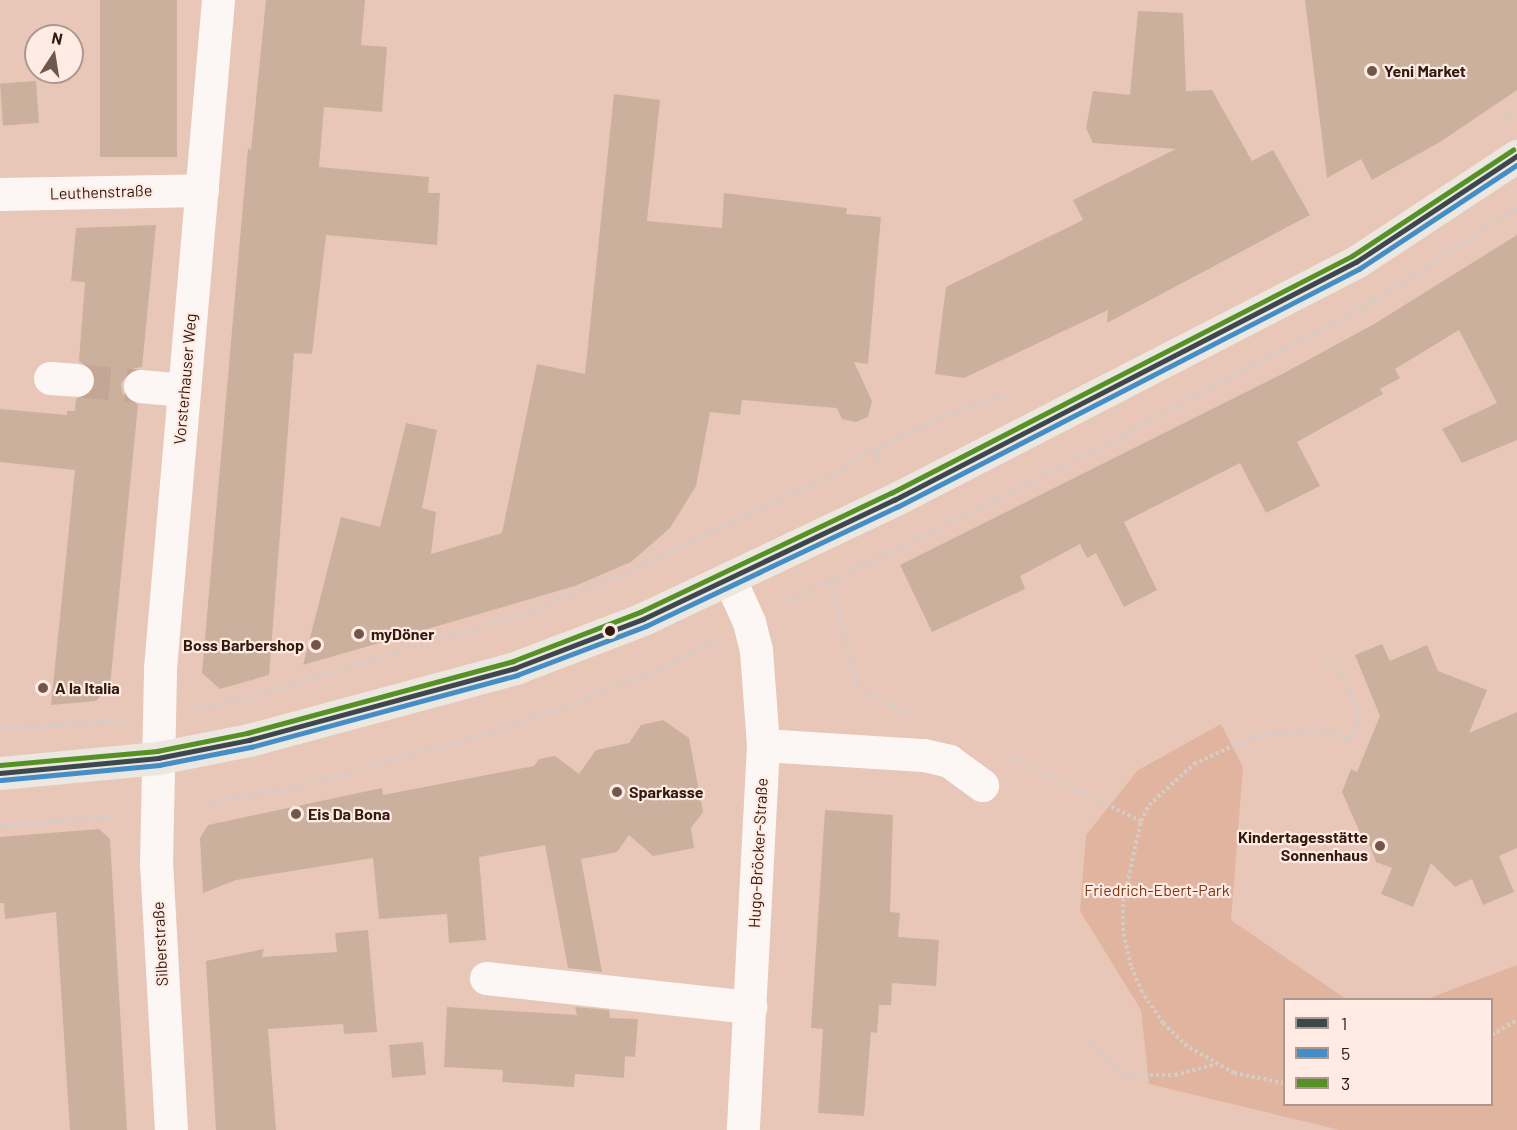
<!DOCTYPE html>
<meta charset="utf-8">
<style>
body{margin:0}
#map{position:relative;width:1517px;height:1130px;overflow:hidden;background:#e9c7b8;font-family:Barlow,sans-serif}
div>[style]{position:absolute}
.green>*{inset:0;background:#e1b4a0}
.building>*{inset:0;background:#cbb09e;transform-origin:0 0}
.minor-tunnel>*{height:33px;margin-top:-16.5px;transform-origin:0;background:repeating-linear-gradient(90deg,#c4a596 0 33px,transparent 0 49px)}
.path>*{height:4px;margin-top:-2px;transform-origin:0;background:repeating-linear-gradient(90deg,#d6ccc7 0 3px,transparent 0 6px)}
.minor>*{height:33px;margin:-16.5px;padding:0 16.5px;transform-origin:16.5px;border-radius:16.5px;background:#fcf7f4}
.major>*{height:33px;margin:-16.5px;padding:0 16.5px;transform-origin:16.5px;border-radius:16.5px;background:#ece7df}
.bus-1>*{height:4.5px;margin:-2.25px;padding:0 2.25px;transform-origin:2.25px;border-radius:2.25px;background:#3d484e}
.bus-2>*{height:4.5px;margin:-2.25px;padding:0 2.25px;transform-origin:2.25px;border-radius:2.25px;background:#458dc6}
.bus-3>*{height:4.5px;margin:-2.25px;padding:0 2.25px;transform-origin:2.25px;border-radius:2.25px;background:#569126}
.dots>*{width:16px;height:16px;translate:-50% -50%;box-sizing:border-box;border:3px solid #ffebe3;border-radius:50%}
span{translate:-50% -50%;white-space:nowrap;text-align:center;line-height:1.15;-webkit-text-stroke:4.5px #ffebe3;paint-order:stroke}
.poi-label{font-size:16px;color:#311b10;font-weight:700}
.left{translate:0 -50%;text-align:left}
.right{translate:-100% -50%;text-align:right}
.street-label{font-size:16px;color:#311b10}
.park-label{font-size:16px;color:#7b3815}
.legend{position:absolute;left:1283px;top:998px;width:210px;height:108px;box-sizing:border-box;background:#ffebe3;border:2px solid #ad988f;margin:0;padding:8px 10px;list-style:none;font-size:18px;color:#311b10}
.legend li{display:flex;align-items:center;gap:12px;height:30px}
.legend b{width:30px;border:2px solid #ad988f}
.north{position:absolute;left:24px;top:24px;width:60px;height:60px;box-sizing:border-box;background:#ffebe3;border:2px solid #ad988f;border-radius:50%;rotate:12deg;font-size:16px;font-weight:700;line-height:24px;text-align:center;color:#311b10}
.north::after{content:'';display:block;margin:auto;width:21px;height:27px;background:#71574b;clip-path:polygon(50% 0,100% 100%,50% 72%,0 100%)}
</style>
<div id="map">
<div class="green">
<div style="clip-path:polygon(1221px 724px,1243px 767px,1231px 920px,1346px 999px,1284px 1000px,1284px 1104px,1492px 1104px,1492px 1000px,1427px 999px,1517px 965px,1517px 1130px,1340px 1130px,1149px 1084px,1141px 1010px,1080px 911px,1086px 835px,1138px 770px)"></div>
</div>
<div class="building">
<div style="left:100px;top:0;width:77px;height:157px"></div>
<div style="clip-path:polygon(266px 0,365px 0,361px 45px,387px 47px,382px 112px,324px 107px,319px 167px,429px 177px,428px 193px,440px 193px,437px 245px,326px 235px,312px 354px,294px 353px,269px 675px,220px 689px,202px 673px,248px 148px,251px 150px)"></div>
<div style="clip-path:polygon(1305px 0,1517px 0,1517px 90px,1440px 142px,1372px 180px,1361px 159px,1327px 178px)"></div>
<div style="clip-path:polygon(1138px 11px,1183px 13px,1186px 91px,1212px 90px,1252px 161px,1273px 150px,1310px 215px,1107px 323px,1108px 310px,964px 378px,935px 374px,946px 287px,1083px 220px,1073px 200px,1176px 149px,1093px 143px,1086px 128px,1093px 91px,1130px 95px)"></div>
<div style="left:36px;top:81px;width:42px;height:36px;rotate:86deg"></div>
<div style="clip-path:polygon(614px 94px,660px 100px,647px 221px,722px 228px,724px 193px,847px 208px,846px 214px,881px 217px,868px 364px,854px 362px,872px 401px,868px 417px,856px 422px,842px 419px,837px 408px,742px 400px,740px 415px,710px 412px,696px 486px,670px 528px,631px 562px,575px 586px,303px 665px,341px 517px,380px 527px,406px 423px,437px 430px,422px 508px,436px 512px,431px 554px,502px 533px,537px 364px,585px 374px)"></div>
<div style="clip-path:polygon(156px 225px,142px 367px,132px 369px,121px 384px,123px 394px,138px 405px,110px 686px,96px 701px,51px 705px,75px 470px,0 462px,0 409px,67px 415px,67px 411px,75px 411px,76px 399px,93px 390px,94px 371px,79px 361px,85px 282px,71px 281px,76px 228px)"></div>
<div style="clip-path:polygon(1517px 235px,1517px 440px,1462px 463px,1442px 429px,1497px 403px,1459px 330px,1395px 369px,1400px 378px,1380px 389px,1383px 394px,1297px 442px,1320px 486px,1266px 513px,1240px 463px,1124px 522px,1157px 590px,1124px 607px,1096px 553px,1087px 558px,1080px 544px,1020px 576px,1025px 589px,932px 632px,900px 565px,1286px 372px,1374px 324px)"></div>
<div style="clip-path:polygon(1382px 644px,1390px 661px,1427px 645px,1438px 671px,1487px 690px,1469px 733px,1517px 712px,1517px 848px,1499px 856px,1514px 892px,1483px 905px,1472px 879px,1455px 887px,1431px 863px,1413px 907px,1381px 894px,1392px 868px,1376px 862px,1365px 833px,1361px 835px,1342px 792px,1351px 769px,1357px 772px,1380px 716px,1355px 655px)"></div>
<div style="clip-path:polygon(663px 720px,689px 738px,703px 812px,691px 828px,694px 848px,653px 856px,629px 835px,617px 852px,581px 859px,602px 972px,568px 968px,545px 845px,479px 857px,486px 940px,449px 943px,447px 914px,379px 919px,373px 858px,236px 880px,203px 893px,200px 838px,208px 825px,382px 788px,383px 795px,534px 766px,539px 759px,555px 756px,579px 774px,596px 750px,629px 743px,641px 725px)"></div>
<div style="clip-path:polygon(825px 810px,893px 815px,890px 912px,900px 913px,898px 937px,939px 940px,936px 986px,892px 983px,891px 1005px,879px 1005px,877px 1033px,871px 1032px,864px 1116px,818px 1113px,823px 1029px,811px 1028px)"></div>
<div style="clip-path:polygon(99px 829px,110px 839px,127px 1130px,70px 1130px,56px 912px,5px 919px,4px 903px,0 903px,0 837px)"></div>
<div style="clip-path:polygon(368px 930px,377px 1032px,344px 1034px,343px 1024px,268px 1029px,276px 1130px,216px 1130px,206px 961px,264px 949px,262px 957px,337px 952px,335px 933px)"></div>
<div style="clip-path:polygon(447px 1007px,577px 1015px,575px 1007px,609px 1010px,610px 1018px,638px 1019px,635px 1057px,625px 1056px,624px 1078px,575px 1074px,574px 1087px,502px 1082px,503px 1070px,444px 1067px)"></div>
<div style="left:423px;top:1042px;width:33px;height:34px;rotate:85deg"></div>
</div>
<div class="minor-tunnel">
<div style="left:77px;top:380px;width:63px;rotate:5.4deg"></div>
</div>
<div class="path">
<div style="left:1498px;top:121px;width:23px;rotate:-34deg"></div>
<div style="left:874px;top:449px;width:17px;rotate:69deg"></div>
<div style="left:829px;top:581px;width:114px;rotate:74.7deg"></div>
<div style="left:859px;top:691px;width:60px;rotate:23.6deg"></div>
<div style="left:782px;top:605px;width:380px;rotate:-26.4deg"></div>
<div style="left:1122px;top:436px;width:286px;rotate:-28.2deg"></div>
<div style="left:1374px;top:301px;width:171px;rotate:-33deg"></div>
<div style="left:196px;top:709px;width:41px;rotate:-11.3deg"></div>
<div style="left:236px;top:701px;width:300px;rotate:-16.9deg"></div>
<div style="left:523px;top:614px;width:109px;rotate:-22.1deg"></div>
<div style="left:624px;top:573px;width:244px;rotate:-25.2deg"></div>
<div style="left:845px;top:469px;width:19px;rotate:-43deg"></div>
<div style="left:859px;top:456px;width:133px;rotate:-24.4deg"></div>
<div style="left:980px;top:401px;width:35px;rotate:-12deg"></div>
<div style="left:0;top:729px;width:123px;rotate:-4.2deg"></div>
<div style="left:1009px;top:757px;width:147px;rotate:25.9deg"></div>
<div style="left:195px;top:806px;width:110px;rotate:-11deg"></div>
<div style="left:303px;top:785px;width:210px;rotate:-15.5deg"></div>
<div style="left:505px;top:729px;width:162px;rotate:-21deg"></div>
<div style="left:656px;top:671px;width:69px;rotate:-27.7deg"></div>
<div style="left:0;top:826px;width:119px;rotate:-4.8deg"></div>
<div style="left:1492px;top:1035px;width:29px;rotate:-31deg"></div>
<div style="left:1088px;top:1043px;width:50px;rotate:40.1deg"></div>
<div style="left:1126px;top:1075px;width:49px"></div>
<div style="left:1175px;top:1075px;width:43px;rotate:-14.7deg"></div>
<div style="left:1284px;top:1083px;width:51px;rotate:-168.7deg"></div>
<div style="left:1234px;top:1073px;width:54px;rotate:-150.1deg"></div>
<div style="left:1187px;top:1046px;width:33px;rotate:-136deg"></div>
<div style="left:1163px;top:1023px;width:37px;rotate:-124deg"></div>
<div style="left:1142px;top:992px;width:28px;rotate:-113deg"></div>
<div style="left:1131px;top:966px;width:36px;rotate:-103deg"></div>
<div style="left:1123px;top:931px;width:29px;rotate:-90deg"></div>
<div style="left:1123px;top:902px;width:83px;rotate:-77.5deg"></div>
<div style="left:1141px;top:821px;width:18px;rotate:-63deg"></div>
<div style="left:1149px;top:805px;width:61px;rotate:-42.3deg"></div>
<div style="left:1194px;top:764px;width:66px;rotate:-25deg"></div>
<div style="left:1254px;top:736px;width:61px;rotate:-5.6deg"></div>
<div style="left:1315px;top:730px;width:37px;rotate:14deg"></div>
<div style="left:1351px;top:739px;width:22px;rotate:-66deg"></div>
<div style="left:1360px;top:719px;width:13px;rotate:-103deg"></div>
<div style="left:1357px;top:706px;width:42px;rotate:-116.6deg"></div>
<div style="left:1338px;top:668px;width:19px;rotate:-152deg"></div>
</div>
<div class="minor">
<div style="left:0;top:194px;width:202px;rotate:-1.1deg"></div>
<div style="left:50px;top:378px;width:27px;rotate:4deg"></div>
<div style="left:140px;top:386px;width:44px;rotate:5.2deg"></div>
<div style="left:730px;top:580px;width:46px;rotate:65.7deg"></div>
<div style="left:749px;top:622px;width:29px;rotate:76deg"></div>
<div style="left:756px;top:650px;width:95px;rotate:85.8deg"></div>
<div style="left:763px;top:745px;width:386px;rotate:93deg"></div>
<div style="left:763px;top:745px;width:161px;rotate:3.6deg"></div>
<div style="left:924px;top:755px;width:26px;rotate:13deg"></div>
<div style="left:949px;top:761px;width:41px;rotate:36deg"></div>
<div style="left:486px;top:978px;width:266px;rotate:6.3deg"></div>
<div style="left:171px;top:1130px;width:266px;rotate:-93.2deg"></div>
<div style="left:156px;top:864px;width:196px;rotate:-88.8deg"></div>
<div style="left:160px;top:668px;width:671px;rotate:-85.04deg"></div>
</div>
<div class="major">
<div style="left:0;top:773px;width:159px;rotate:-5.4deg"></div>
<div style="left:158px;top:758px;width:93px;rotate:-11.2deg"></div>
<div style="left:249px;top:740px;width:276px;rotate:-15.1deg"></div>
<div style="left:515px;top:668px;width:137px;rotate:-20.9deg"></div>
<div style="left:643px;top:619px;width:278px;rotate:-25.4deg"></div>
<div style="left:894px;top:500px;width:520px;rotate:-27.26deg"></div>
<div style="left:1356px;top:262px;width:193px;rotate:-33.4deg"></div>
</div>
<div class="bus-1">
<div style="left:0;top:773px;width:159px;rotate:-5.4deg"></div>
<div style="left:158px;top:758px;width:93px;rotate:-11.2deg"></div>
<div style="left:249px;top:740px;width:276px;rotate:-15.1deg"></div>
<div style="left:515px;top:668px;width:137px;rotate:-20.9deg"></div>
<div style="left:643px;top:619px;width:278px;rotate:-25.4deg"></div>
<div style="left:894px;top:500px;width:520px;rotate:-27.26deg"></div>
<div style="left:1356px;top:262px;width:193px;rotate:-33.4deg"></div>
</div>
<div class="bus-2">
<div style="left:1px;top:780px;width:159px;rotate:-5.4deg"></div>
<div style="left:159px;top:765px;width:94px;rotate:-11.1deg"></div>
<div style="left:251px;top:747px;width:276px;rotate:-15.1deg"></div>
<div style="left:517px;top:675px;width:138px;rotate:-20.8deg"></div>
<div style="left:646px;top:626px;width:278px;rotate:-25.4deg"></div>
<div style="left:897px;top:507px;width:520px;rotate:-27.26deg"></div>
<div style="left:1359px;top:269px;width:189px;rotate:-33.4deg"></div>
</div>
<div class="bus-3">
<div style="left:0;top:765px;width:158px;rotate:-5.1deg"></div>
<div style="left:157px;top:751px;width:92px;rotate:-11.3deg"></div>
<div style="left:247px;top:733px;width:276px;rotate:-15.1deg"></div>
<div style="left:513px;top:661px;width:136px;rotate:-21.1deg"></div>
<div style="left:640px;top:612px;width:278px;rotate:-25.4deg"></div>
<div style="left:891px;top:493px;width:518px;rotate:-27.21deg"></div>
<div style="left:1352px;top:256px;width:193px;rotate:-33.4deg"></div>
</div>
<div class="dots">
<div style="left:1372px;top:71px;background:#71574b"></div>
<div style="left:610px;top:631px;background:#311b10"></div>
<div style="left:359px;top:634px;background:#71574b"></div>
<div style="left:316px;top:645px;background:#71574b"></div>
<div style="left:43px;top:688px;background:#71574b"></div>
<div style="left:617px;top:792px;background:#71574b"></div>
<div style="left:296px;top:814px;background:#71574b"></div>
<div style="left:1380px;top:846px;background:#71574b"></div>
</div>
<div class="poi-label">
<span class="left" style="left:1384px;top:71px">Yeni Market</span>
<span class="left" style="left:371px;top:634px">myDöner</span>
<span class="right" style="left:304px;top:645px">Boss Barbershop</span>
<span class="left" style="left:55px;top:688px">A la Italia</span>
<span class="left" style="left:629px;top:792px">Sparkasse</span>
<span class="left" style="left:308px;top:814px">Eis Da Bona</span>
<span class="right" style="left:1368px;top:846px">Kindertagesstätte<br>Sonnenhaus</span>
</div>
<div class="street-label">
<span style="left:101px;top:192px;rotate:-2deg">Leuthenstraße</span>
<span style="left:185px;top:379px;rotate:-85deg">Vorsterhauser Weg</span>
<span style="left:758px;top:853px;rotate:-87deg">Hugo-Bröcker-Straße</span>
<span style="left:160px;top:944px;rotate:-93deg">Silberstraße</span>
</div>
<div class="park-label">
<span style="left:1157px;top:890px">Friedrich-Ebert-Park</span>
</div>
<ul class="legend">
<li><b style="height:8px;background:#3d484e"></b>1</li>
<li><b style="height:8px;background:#458dc6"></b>5</li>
<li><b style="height:8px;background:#569126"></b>3</li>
</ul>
<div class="north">N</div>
</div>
